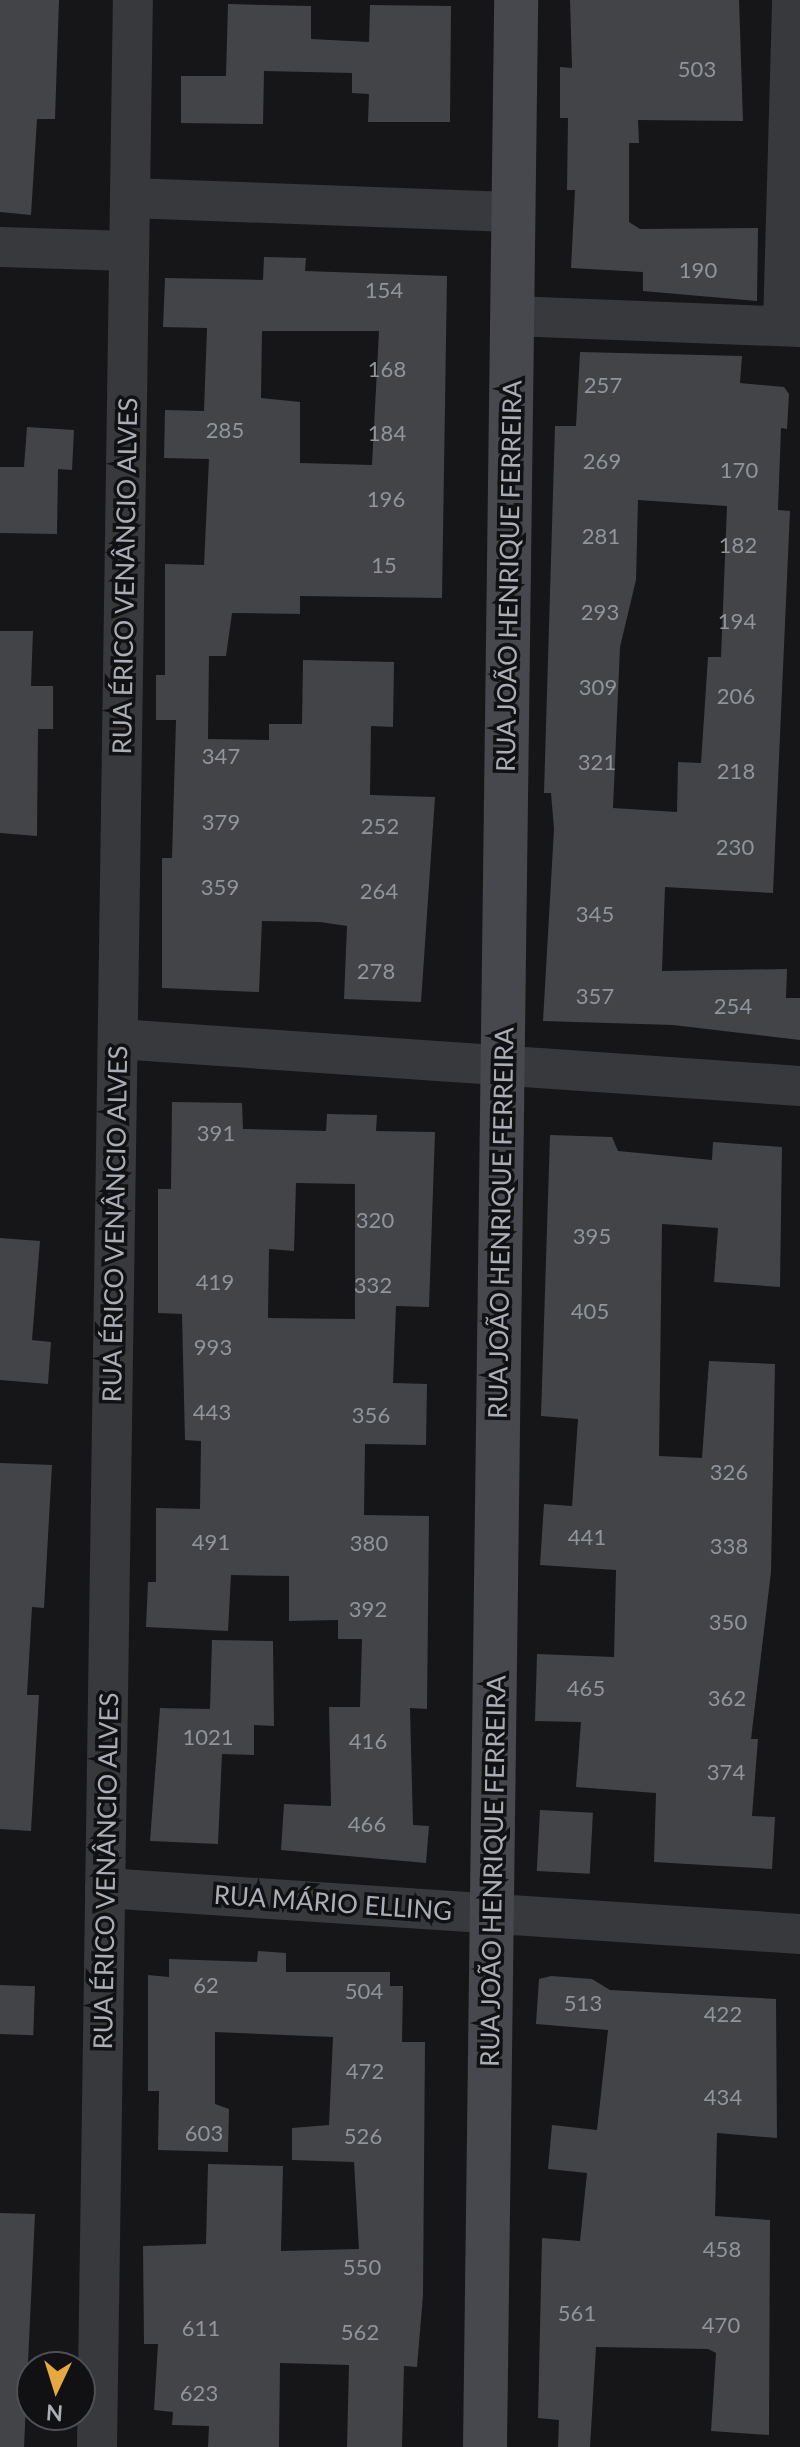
<!DOCTYPE html>
<meta charset="utf-8">
<style>
body{margin:0}
#map{position:relative;width:800px;height:2447px;overflow:hidden;background:#161618;font-family:Lato,sans-serif}
div>[style]{position:absolute}
.building>*{inset:0;background:#434448;transform-origin:0 0}
.street>*{height:40px;margin:-20px;padding:0 20px;transform-origin:20px;border-radius:20px;background:#38393d}
.secondary>*{height:44px;margin:-22px;padding:0 22px;transform-origin:22px;border-radius:22px;background:#46484d}
span{translate:-50% -50%;white-space:nowrap;text-align:center;line-height:1.15;-webkit-text-stroke:7px #111113;paint-order:stroke}
.number-label{font-size:22px;color:#90949b}
.number-label span{-webkit-text-stroke-width:0}
.street-label{font-size:26px;color:#a9aeb7}
.north{position:absolute;left:16px;top:2351px;width:80px;height:80px;box-sizing:border-box;background:#111113;border:2px solid #4e5055;border-radius:50%;rotate:184deg;font-size:22px;font-weight:700;line-height:32px;text-align:center;color:#a9aeb7}
.north::after{content:'';display:block;margin:auto;width:28px;height:36px;background:#e6a840;clip-path:polygon(50% 0,100% 100%,50% 72%,0 100%)}
</style>
<div id="map">
<div class="building">
<div style="clip-path:polygon(0 0,59px 0,55px 119px,37px 119px,31px 215px,0 212px)"></div>
<div style="clip-path:polygon(570px 0,739px 0,743px 121px,638px 120px,639px 143px,629px 143px,629px 222px,640px 229px,758px 228px,757px 301px,643px 291px,643px 272px,571px 268px,575px 190px,567px 190px,568px 118px,560px 118px,560px 67px,572px 68px)"></div>
<div style="clip-path:polygon(228px 4px,311px 6px,311px 39px,369px 42px,370px 5px,451px 6px,450px 122px,368px 122px,369px 94px,352px 93px,352px 73px,264px 71px,263px 124px,181px 123px,181px 76px,226px 76px)"></div>
<div style="clip-path:polygon(evenodd,264px 257px,306px 258px,305px 271px,447px 276px,442px 598px,300px 596px,300px 614px,232px 613px,226px 656px,209px 656px,208px 739px,269px 740px,269px 724px,302px 724px,303px 660px,394px 662px,393px 727px,371px 726px,370px 795px,435px 797px,421px 1002px,344px 999px,347px 926px,320px 922px,262px 921px,259px 992px,162px 988px,162px 858px,172px 858px,176px 720px,156px 720px,156px 675px,165px 675px,165px 564px,204px 565px,209px 459px,164px 458px,165px 410px,204px 411px,207px 328px,163px 327px,165px 278px,263px 280px,264px 257px,262px 331px,379px 331px,372px 465px,300px 463px,300px 402px,261px 398px,262px 331px)"></div>
<div style="clip-path:polygon(evenodd,580px 352px,742px 356px,740px 383px,784px 387px,789px 394px,787px 429px,781px 428px,778px 510px,790px 511px,773px 893px,665px 887px,662px 971px,787px 969px,786px 998px,800px 998px,800px 1040px,673px 1025px,543px 1021px,554px 829px,551px 793px,544px 793px,555px 426px,576px 426px,580px 352px,638px 500px,727px 506px,721px 657px,708px 657px,701px 763px,678px 762px,677px 812px,613px 808px,620px 647px,636px 580px,638px 500px)"></div>
<div style="clip-path:polygon(27px 427px,74px 430px,72px 470px,58px 469px,57px 534px,0 533px,0 467px,24px 467px)"></div>
<div style="clip-path:polygon(0 631px,33px 631px,31px 686px,53px 686px,53px 729px,38px 729px,37px 836px,0 833px)"></div>
<div style="clip-path:polygon(evenodd,172px 1102px,242px 1103px,243px 1129px,326px 1131px,327px 1114px,377px 1115px,376px 1131px,435px 1132px,429px 1307px,396px 1306px,393px 1383px,427px 1384px,426px 1445px,365px 1444px,364px 1515px,429px 1516px,427px 1709px,410px 1708px,413px 1825px,429px 1826px,426px 1863px,281px 1850px,284px 1804px,331px 1806px,329px 1707px,360px 1707px,362px 1639px,338px 1639px,338px 1620px,289px 1621px,289px 1576px,231px 1575px,228px 1631px,146px 1627px,148px 1582px,156px 1582px,156px 1508px,200px 1509px,201px 1441px,185px 1440px,182px 1314px,158px 1313px,158px 1189px,171px 1189px,172px 1102px,296px 1183px,355px 1184px,355px 1319px,268px 1318px,269px 1249px,294px 1251px,296px 1183px)"></div>
<div style="clip-path:polygon(550px 1135px,612px 1137px,618px 1151px,712px 1160px,713px 1142px,782px 1147px,780px 1287px,714px 1282px,718px 1228px,662px 1224px,659px 1456px,702px 1458px,709px 1361px,775px 1364px,771px 1572px,751px 1739px,758px 1739px,752px 1816px,775px 1817px,772px 1869px,654px 1862px,656px 1793px,576px 1787px,581px 1722px,535px 1721px,537px 1654px,614px 1657px,616px 1570px,540px 1565px,544px 1504px,572px 1506px,578px 1419px,541px 1416px)"></div>
<div style="clip-path:polygon(0 1238px,40px 1241px,32px 1340px,51px 1342px,48px 1384px,0 1380px)"></div>
<div style="clip-path:polygon(0 1463px,52px 1465px,44px 1608px,32px 1607px,27px 1695px,39px 1695px,31px 1831px,0 1829px)"></div>
<div style="clip-path:polygon(212px 1640px,273px 1641px,274px 1726px,254px 1725px,254px 1755px,222px 1754px,218px 1844px,150px 1841px,160px 1708px,210px 1709px)"></div>
<div style="left:540px;top:1810px;width:53px;height:61px;rotate:3deg"></div>
<div style="clip-path:polygon(258px 1951px,286px 1953px,286px 1972px,390px 1972px,390px 1986px,403px 1986px,402px 2042px,425px 2042px,423px 2295px,417px 2367px,404px 2366px,402px 2447px,347px 2447px,349px 2365px,280px 2363px,279px 2447px,208px 2447px,209px 2426px,172px 2425px,173px 2412px,154px 2410px,158px 2344px,144px 2344px,143px 2246px,206px 2244px,208px 2164px,283px 2166px,281px 2251px,359px 2249px,354px 2162px,292px 2160px,292px 2128px,329px 2125px,333px 2037px,215px 2032px,215px 2104px,229px 2109px,228px 2152px,158px 2150px,159px 2091px,148px 2091px,148px 1975px,169px 1977px,169px 1959px,257px 1962px)"></div>
<div style="clip-path:polygon(551px 1976px,592px 1979px,610px 1990px,776px 1999px,777px 2138px,717px 2133px,715px 2216px,770px 2220px,769px 2435px,711px 2431px,716px 2353px,708px 2349px,596px 2347px,590px 2447px,558px 2447px,559px 2420px,538px 2418px,542px 2238px,580px 2241px,587px 2173px,548px 2169px,552px 2125px,597px 2130px,608px 2030px,536px 2024px,539px 1979px)"></div>
<div style="left:0;top:1985px;width:35px;height:49px;rotate:2deg"></div>
<div style="clip-path:polygon(0 2213px,35px 2214px,24px 2447px,0 2447px)"></div>
</div>
<div class="street">
<div style="left:130px;top:198px;width:384px;rotate:2.1deg"></div>
<div style="left:0;top:247px;width:129px;rotate:1.8deg"></div>
<div style="left:512px;top:316px;width:288px;rotate:2.2deg"></div>
<div style="left:783px;top:326px;width:326px;rotate:-88.4deg"></div>
<div style="left:118px;top:1039px;width:684px;rotate:3.94deg"></div>
<div style="left:105px;top:1888px;width:697px;rotate:3.79deg"></div>
<div style="left:97px;top:2447px;width:2447px;rotate:-89.16deg"></div>
</div>
<div class="secondary">
<div style="left:485px;top:2447px;width:2447px;rotate:-89.27deg"></div>
</div>
<div class="number-label">
<span style="left:697px;top:69px">503</span>
<span style="left:698px;top:270px">190</span>
<span style="left:384px;top:290px">154</span>
<span style="left:387px;top:369px">168</span>
<span style="left:603px;top:385px">257</span>
<span style="left:225px;top:430px">285</span>
<span style="left:387px;top:433px">184</span>
<span style="left:602px;top:461px">269</span>
<span style="left:739px;top:470px">170</span>
<span style="left:386px;top:499px">196</span>
<span style="left:601px;top:536px">281</span>
<span style="left:738px;top:545px">182</span>
<span style="left:384px;top:565px">15</span>
<span style="left:600px;top:612px">293</span>
<span style="left:737px;top:621px">194</span>
<span style="left:598px;top:687px">309</span>
<span style="left:736px;top:696px">206</span>
<span style="left:221px;top:756px">347</span>
<span style="left:597px;top:762px">321</span>
<span style="left:736px;top:771px">218</span>
<span style="left:221px;top:822px">379</span>
<span style="left:380px;top:826px">252</span>
<span style="left:735px;top:847px">230</span>
<span style="left:220px;top:887px">359</span>
<span style="left:379px;top:891px">264</span>
<span style="left:595px;top:914px">345</span>
<span style="left:376px;top:971px">278</span>
<span style="left:595px;top:996px">357</span>
<span style="left:733px;top:1006px">254</span>
<span style="left:216px;top:1133px">391</span>
<span style="left:375px;top:1220px">320</span>
<span style="left:592px;top:1236px">395</span>
<span style="left:215px;top:1282px">419</span>
<span style="left:373px;top:1285px">332</span>
<span style="left:590px;top:1311px">405</span>
<span style="left:213px;top:1347px">993</span>
<span style="left:212px;top:1412px">443</span>
<span style="left:371px;top:1415px">356</span>
<span style="left:729px;top:1472px">326</span>
<span style="left:587px;top:1537px">441</span>
<span style="left:211px;top:1542px">491</span>
<span style="left:369px;top:1543px">380</span>
<span style="left:729px;top:1546px">338</span>
<span style="left:368px;top:1609px">392</span>
<span style="left:728px;top:1622px">350</span>
<span style="left:586px;top:1688px">465</span>
<span style="left:727px;top:1698px">362</span>
<span style="left:208px;top:1737px">1021</span>
<span style="left:368px;top:1741px">416</span>
<span style="left:726px;top:1772px">374</span>
<span style="left:367px;top:1824px">466</span>
<span style="left:206px;top:1985px">62</span>
<span style="left:364px;top:1991px">504</span>
<span style="left:583px;top:2003px">513</span>
<span style="left:723px;top:2014px">422</span>
<span style="left:365px;top:2071px">472</span>
<span style="left:723px;top:2097px">434</span>
<span style="left:204px;top:2133px">603</span>
<span style="left:363px;top:2136px">526</span>
<span style="left:722px;top:2249px">458</span>
<span style="left:362px;top:2267px">550</span>
<span style="left:577px;top:2313px">561</span>
<span style="left:721px;top:2325px">470</span>
<span style="left:201px;top:2328px">611</span>
<span style="left:360px;top:2332px">562</span>
<span style="left:199px;top:2393px">623</span>
</div>
<div class="street-label">
<span style="left:125px;top:576px;rotate:-89deg">RUA ÉRICO VENÂNCIO ALVES</span>
<span style="left:509px;top:576px;rotate:-89deg">RUA JOÃO HENRIQUE FERREIRA</span>
<span style="left:501px;top:1223px;rotate:-89deg">RUA JOÃO HENRIQUE FERREIRA</span>
<span style="left:115px;top:1224px;rotate:-89deg">RUA ÉRICO VENÂNCIO ALVES</span>
<span style="left:106px;top:1871px;rotate:-89deg">RUA ÉRICO VENÂNCIO ALVES</span>
<span style="left:493px;top:1871px;rotate:-89deg">RUA JOÃO HENRIQUE FERREIRA</span>
<span style="left:333px;top:1903px;rotate:4deg">RUA MÁRIO ELLING</span>
</div>
<div class="north">N</div>
</div>
